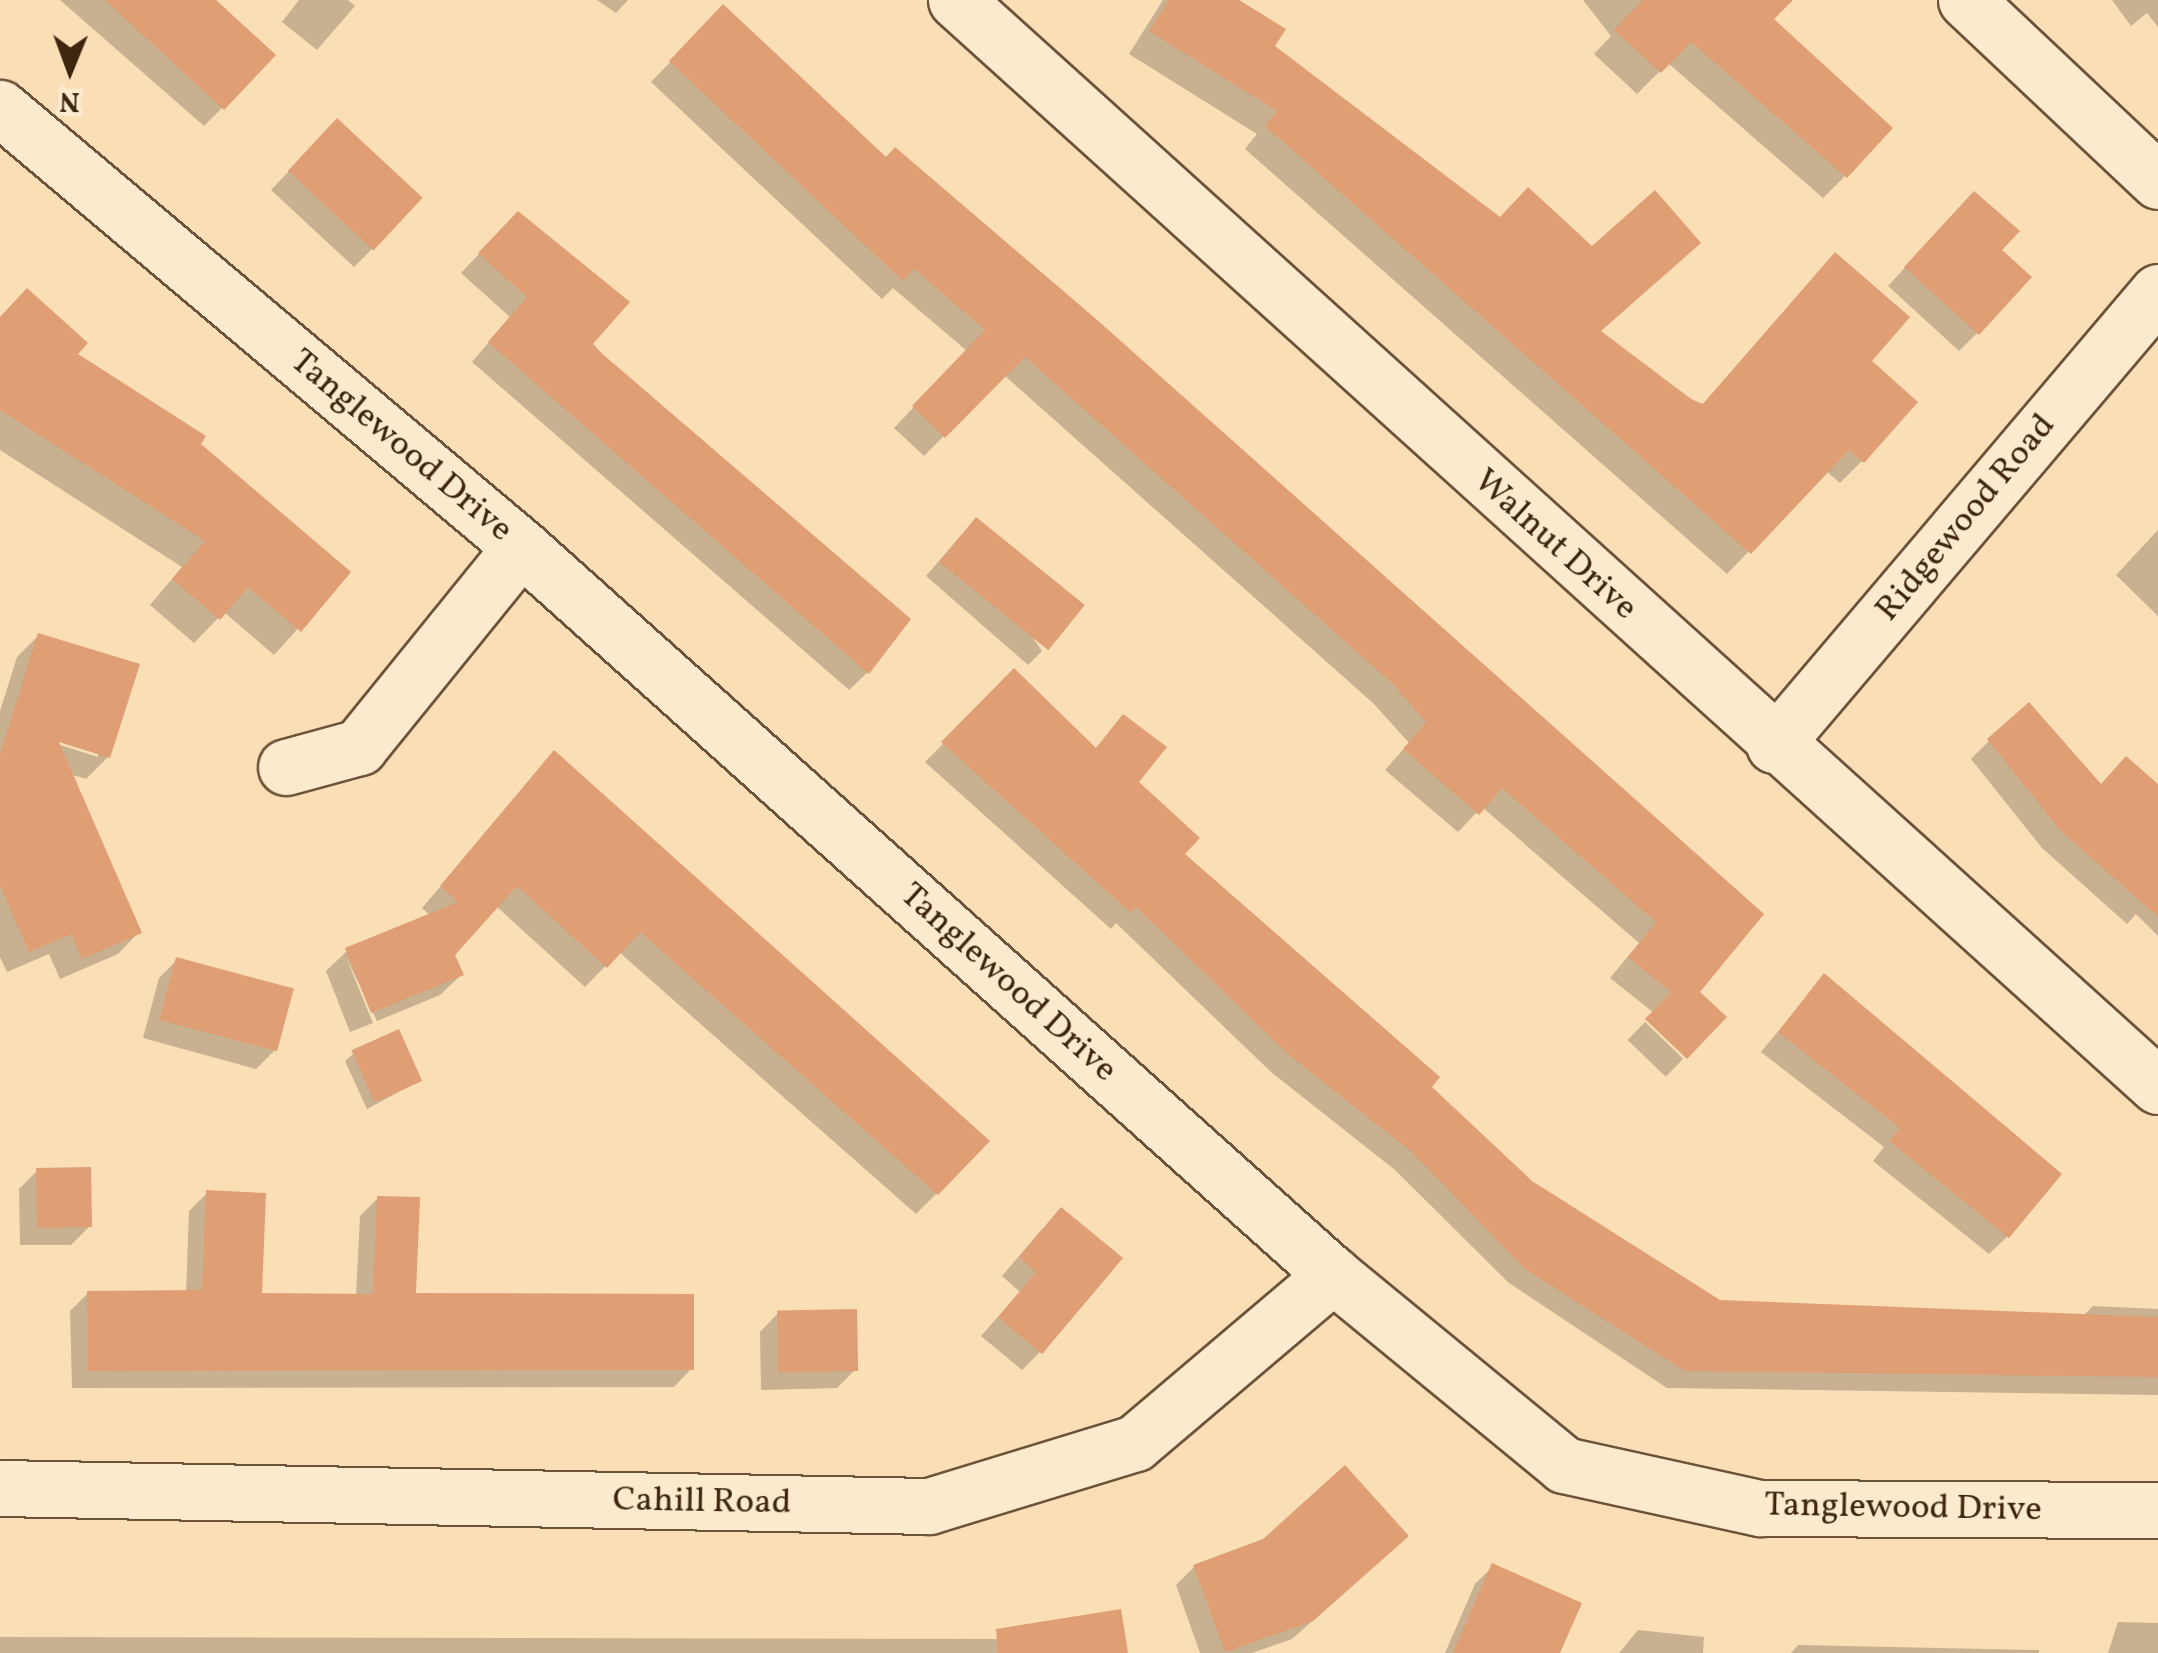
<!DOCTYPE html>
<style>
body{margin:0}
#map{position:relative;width:2158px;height:1653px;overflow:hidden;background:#fadeb5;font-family:Vollkorn,serif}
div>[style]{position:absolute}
.shadow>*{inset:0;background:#0003;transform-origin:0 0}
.building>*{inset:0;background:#df9e73;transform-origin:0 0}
.roads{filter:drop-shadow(2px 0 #6c5339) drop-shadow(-2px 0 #6c5339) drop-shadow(0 2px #6c5339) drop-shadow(0 -2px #6c5339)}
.street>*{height:55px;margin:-27.5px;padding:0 27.5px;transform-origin:27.5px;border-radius:27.5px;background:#fceacf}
span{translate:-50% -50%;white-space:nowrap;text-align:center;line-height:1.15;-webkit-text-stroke:8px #fceacf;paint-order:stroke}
.street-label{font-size:35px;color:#3d2510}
.north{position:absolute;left:20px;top:20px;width:100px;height:100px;-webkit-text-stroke:8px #fceacf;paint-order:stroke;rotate:181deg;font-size:28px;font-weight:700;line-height:40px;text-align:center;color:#3d2510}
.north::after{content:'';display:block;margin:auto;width:35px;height:45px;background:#3d2510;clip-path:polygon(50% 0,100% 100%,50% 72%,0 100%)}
</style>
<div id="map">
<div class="shadow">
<div style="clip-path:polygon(60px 0,213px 0,222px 108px,204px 126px)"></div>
<div style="clip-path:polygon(299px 0,348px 0,355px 6px,317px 50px,282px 22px)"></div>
<div style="clip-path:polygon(597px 0,628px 0,616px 13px)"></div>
<div style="clip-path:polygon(1163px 0,1235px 0,1271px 46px,1599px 333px,1701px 406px,1814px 278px,1868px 362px,1862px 461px,1840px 483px,1826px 471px,1727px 574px,1245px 149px,1257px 134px,1129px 54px)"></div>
<div style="clip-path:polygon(1583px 0,1753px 0,1845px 176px,1823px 198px,1668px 63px,1637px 94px,1594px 54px,1611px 36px)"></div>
<div style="clip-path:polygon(2112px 0,2158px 0,2158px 27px,2147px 13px,2131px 26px)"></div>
<div style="clip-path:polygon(704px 27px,886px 160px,1761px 914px,1654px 1013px,1610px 978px,1639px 943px,1482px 807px,1458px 832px,1385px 770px,1409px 743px,1374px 704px,1004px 375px,924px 456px,894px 428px,967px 351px,893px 288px,882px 299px,651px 82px)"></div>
<div style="clip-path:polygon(319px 139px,372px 249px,354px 267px,271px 190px)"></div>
<div style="clip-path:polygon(1956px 212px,1999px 250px,1977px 333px,1959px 351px,1888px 286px)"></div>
<div style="clip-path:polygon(500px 232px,868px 672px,849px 690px,472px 362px,510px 317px,461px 273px)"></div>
<div style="clip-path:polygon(0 319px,74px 355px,348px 573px,274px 655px,224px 612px,194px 643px,150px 605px,182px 567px,0 450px)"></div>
<div style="clip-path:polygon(2158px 530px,2158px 616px,2116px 575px)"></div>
<div style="clip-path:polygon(962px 534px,1042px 651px,1028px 665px,926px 576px)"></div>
<div style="clip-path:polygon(evenodd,39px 635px,108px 757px,86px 779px,70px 774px,139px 932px,118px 954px,60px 979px,49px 954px,7px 972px,0 957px,0 711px,17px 657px,39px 635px,48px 736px,98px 752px,98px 757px,47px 741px,48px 736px)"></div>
<div style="clip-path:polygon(1014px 672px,1094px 750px,1124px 717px,1136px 782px,1181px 855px,1531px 1183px,1720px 1303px,2082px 1317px,2093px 1306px,2158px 1309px,2158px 1395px,1667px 1388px,1509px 1283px,1395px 1170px,1271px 1072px,1116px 923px,1111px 929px,925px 762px)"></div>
<div style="clip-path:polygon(1989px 741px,2100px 786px,2158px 788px,2158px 936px,2136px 914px,2127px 924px,2042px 848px,1971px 759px)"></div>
<div style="clip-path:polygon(554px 753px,937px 1193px,916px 1214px,619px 952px,585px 987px,496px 906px,452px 954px,461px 975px,440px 995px,377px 1021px,346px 957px,373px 1023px,350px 1032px,326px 971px,347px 951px,431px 916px,422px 908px)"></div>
<div style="clip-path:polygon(177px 960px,274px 1051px,256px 1069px,143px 1038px,159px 978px)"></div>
<div style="clip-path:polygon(1824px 976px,2008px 1236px,1989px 1254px,1873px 1161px,1884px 1147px,1761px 1052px)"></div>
<div style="left:1645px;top:1022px;width:53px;height:25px;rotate:44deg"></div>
<div style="clip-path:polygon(354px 1053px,419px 1081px,367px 1109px,345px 1061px)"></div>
<div style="clip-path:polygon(38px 1170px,90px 1226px,71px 1245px,20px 1245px,19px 1189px)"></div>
<div style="clip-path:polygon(207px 1193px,260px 1295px,356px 1296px,360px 1216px,378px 1198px,413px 1295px,691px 1369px,674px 1387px,72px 1388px,70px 1311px,88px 1293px,186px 1293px,189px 1211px)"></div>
<div style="clip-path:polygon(1043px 1228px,1040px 1352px,1022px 1370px,981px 1336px,1020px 1292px,1002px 1276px)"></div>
<div style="clip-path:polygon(778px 1313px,855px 1370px,837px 1388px,761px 1390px,760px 1332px)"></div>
<div style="clip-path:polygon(1388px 1554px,1292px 1639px,1252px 1653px,1200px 1653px,1176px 1585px,1194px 1567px)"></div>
<div style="clip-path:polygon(1493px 1566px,1557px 1653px,1445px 1653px,1475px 1584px)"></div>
<div style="clip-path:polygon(2118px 1622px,2158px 1623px,2158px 1653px,2108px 1653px)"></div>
<div style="clip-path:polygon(1638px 1630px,1704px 1637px,1703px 1653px,1619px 1653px)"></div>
<div style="clip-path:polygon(0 1637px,1013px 1639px,1125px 1653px,0 1653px)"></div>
<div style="clip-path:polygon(1798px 1645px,2039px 1650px,2039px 1653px,1791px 1653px)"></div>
</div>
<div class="building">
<div style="clip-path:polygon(105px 0,216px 0,276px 55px,224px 110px)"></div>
<div style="clip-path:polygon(1169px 0,1239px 0,1286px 29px,1275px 46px,1500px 217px,1528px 187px,1592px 246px,1655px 190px,1701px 243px,1601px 331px,1691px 399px,1703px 404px,1835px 252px,1910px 317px,1872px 361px,1918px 402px,1864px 463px,1849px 450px,1751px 554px,1265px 126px,1277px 111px,1149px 31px)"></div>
<div style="clip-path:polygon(1643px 0,1793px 0,1774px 19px,1893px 128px,1847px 178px,1691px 42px,1661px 73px,1614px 30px)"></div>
<div style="clip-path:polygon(723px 4px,886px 157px,895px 147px,1096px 319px,1764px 914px,1700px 992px,1727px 1017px,1687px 1059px,1645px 1019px,1671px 992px,1628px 957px,1656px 922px,1502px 788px,1479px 815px,1403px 749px,1426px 722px,1393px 684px,1025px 357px,945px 438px,912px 406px,985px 330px,914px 269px,903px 281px,669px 61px)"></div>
<div style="left:337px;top:118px;width:117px;height:72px;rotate:43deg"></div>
<div style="clip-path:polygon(1974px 191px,2020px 231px,2002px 250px,2032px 277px,1979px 335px,1904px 267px)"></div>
<div style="clip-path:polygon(518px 211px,630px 302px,592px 345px,911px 619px,869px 674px,488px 342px,527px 297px,478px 253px)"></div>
<div style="clip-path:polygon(27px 288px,88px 343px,78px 354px,206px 436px,201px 444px,351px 572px,301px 632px,248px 587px,220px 620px,172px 579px,205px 541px,0 410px,0 317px)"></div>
<div style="left:976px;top:517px;width:140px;height:58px;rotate:39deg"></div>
<div style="clip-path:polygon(38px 633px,140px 664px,110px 758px,59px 742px,142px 933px,82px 959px,71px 934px,29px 952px,0 886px,0 754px)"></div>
<div style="clip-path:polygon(1014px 668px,1096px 748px,1123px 714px,1167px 747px,1139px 782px,1200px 838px,1185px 854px,1440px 1077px,1432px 1087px,1532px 1181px,1720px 1300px,2158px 1317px,2158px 1377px,1685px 1371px,1525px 1269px,1413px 1153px,1289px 1055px,1136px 907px,1131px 913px,941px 742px)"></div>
<div style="clip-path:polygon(2029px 702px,2101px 784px,2126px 756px,2158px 784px,2158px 917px,2060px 830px,1987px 739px)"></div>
<div style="clip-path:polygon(554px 750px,990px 1141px,938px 1195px,640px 932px,607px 968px,517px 886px,455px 955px,464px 975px,371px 1013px,345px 948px,458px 902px,440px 886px)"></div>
<div style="left:176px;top:957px;width:122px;height:65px;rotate:15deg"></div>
<div style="clip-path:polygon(1824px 973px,2062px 1174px,2009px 1238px,1889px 1141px,1900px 1128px,1778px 1032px)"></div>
<div style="left:399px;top:1029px;width:57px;height:52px;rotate:66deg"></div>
<div style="left:91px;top:1167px;width:60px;height:55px;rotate:89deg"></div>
<div style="clip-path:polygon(206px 1190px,266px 1193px,262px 1293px,373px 1294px,377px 1196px,420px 1197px,416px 1293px,694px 1294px,694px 1370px,88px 1371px,87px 1291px,202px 1290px)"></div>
<div style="clip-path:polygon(1061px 1207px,1123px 1258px,1042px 1354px,998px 1317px,1036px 1272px,1019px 1257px)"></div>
<div style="left:857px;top:1309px;width:62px;height:80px;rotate:89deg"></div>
<div style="clip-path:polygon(1345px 1465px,1409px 1536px,1313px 1621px,1225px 1652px,1193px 1565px,1263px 1539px)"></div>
<div style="clip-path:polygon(1492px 1563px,1582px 1603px,1560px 1653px,1453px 1653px)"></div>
<div style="clip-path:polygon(1121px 1609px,1128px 1653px,998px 1653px,996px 1629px)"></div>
</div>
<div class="roads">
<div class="street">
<div style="left:956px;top:0;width:1620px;rotate:42.1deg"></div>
<div style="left:1966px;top:0;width:264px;rotate:43.3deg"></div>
<div style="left:0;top:108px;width:681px;rotate:40.12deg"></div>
<div style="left:521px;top:547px;width:1091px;rotate:41.88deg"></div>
<div style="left:1333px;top:1275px;width:299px;rotate:39.4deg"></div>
<div style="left:1564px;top:1465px;width:201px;rotate:12.4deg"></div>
<div style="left:1760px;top:1508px;width:398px;rotate:0.3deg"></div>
<div style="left:1774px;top:745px;width:594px;rotate:-49.71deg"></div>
<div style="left:286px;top:767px;width:76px;rotate:-15.3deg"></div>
<div style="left:359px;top:747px;width:257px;rotate:-51deg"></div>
<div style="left:0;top:1488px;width:929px;rotate:1.11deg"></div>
<div style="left:929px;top:1506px;width:215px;rotate:-17deg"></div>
<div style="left:1135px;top:1443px;width:260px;rotate:-40.3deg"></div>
</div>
</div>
<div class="street-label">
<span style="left:401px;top:446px;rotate:40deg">Tanglewood Drive</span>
<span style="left:1966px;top:518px;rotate:-50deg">Ridgewood Road</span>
<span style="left:1555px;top:545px;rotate:42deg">Walnut Drive</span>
<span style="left:1008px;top:983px;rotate:42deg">Tanglewood Drive</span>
<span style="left:702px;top:1502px;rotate:1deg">Cahill Road</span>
<span style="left:1903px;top:1508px;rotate:1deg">Tanglewood Drive</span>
</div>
<div class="north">N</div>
</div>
